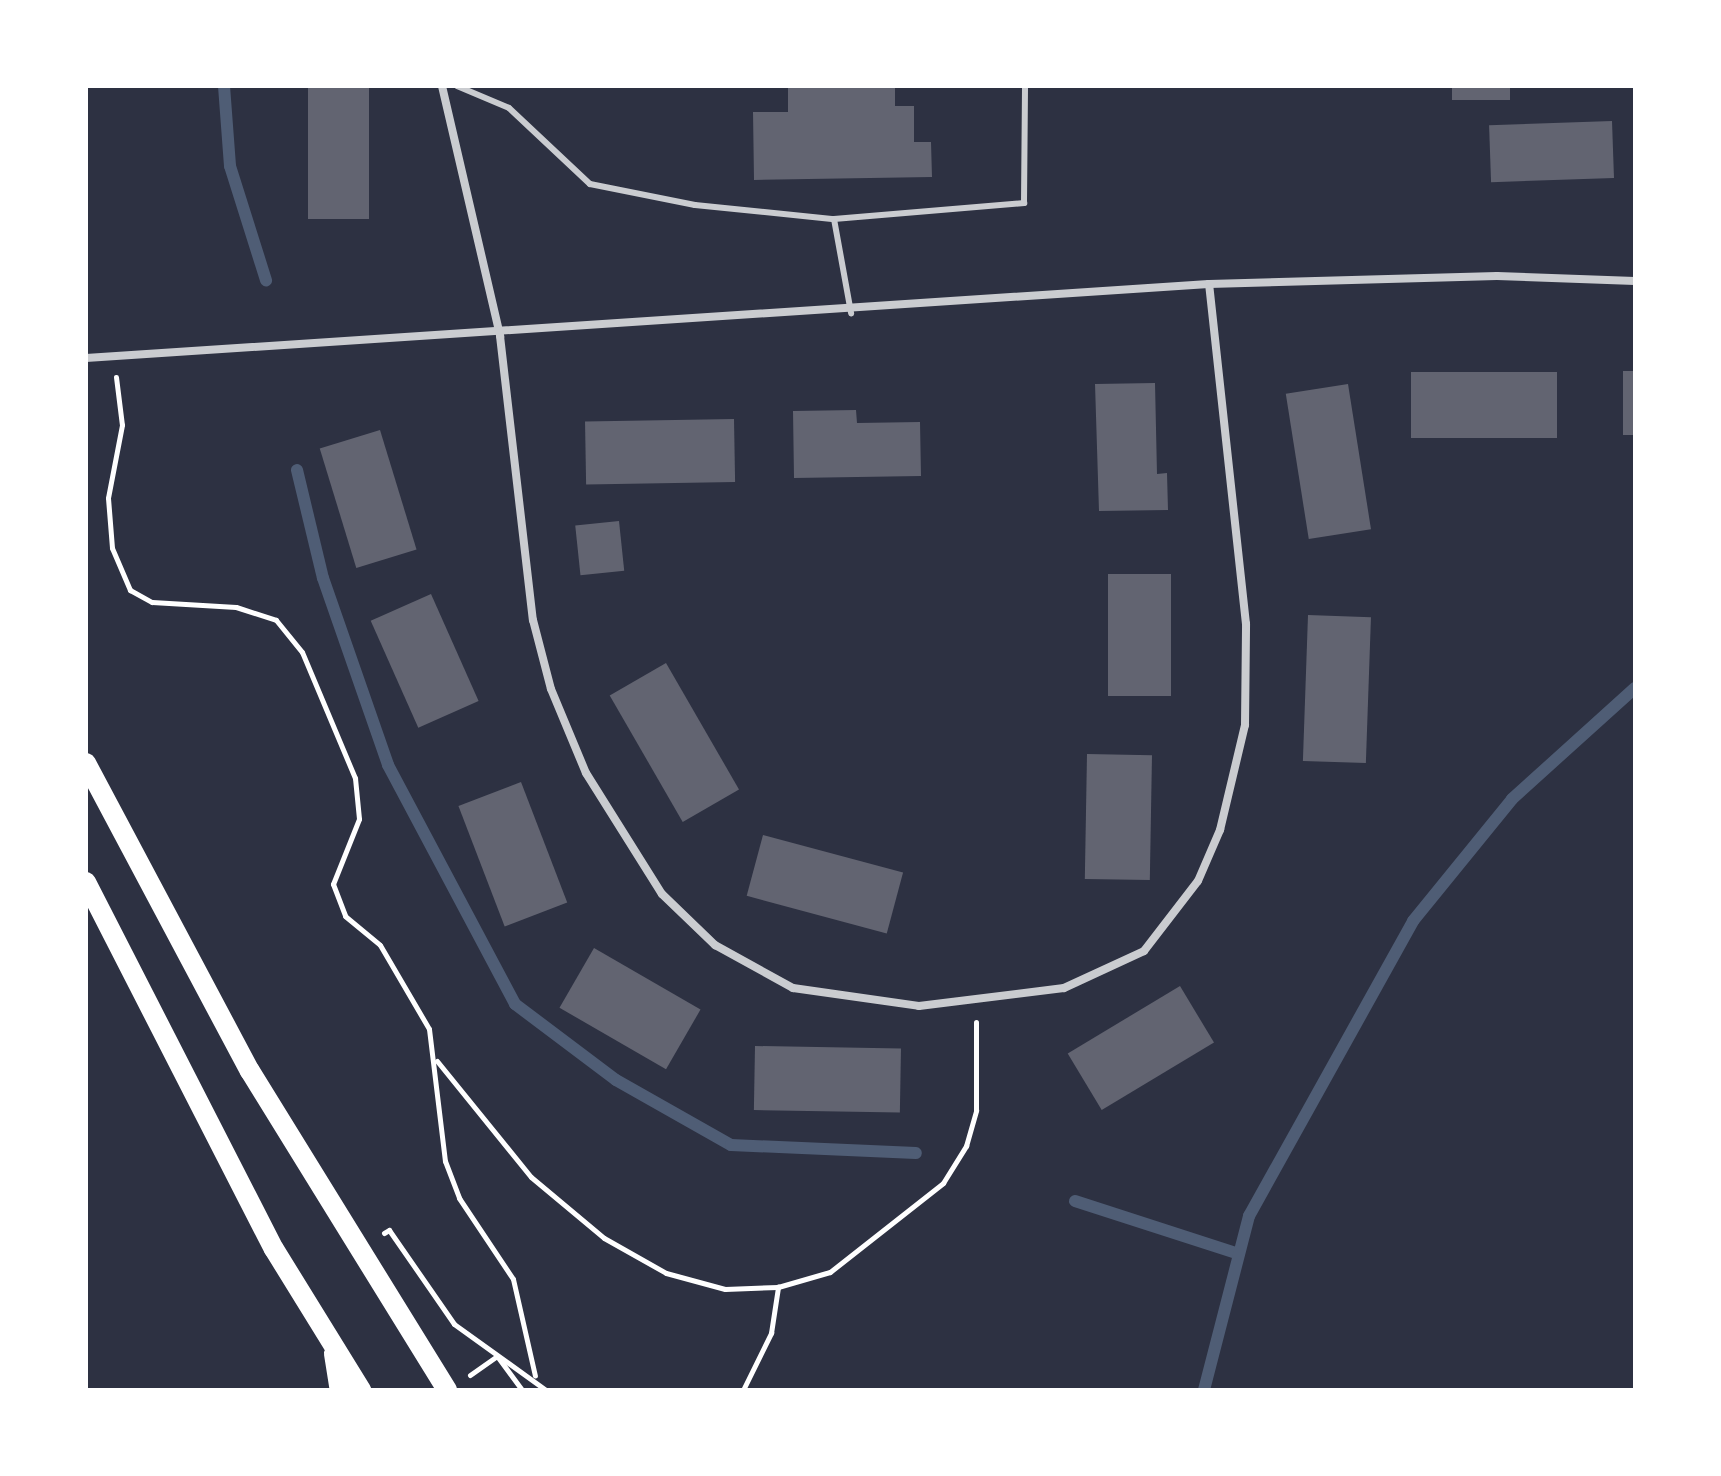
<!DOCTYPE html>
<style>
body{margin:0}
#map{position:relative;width:1721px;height:1476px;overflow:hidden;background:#2d3142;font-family:"Archivo Narrow",sans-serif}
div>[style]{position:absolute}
.stream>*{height:12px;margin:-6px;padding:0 6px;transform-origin:6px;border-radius:6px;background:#4f5d75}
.building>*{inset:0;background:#626471;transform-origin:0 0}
.path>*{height:5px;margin:-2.5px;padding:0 2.5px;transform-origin:2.5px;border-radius:2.5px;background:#fff}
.service>*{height:6px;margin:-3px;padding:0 3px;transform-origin:3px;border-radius:3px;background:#caccd0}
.minor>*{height:8px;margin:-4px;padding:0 4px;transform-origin:4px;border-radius:4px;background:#caccd0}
.primary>*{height:20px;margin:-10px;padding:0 10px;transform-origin:10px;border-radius:10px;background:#fff}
span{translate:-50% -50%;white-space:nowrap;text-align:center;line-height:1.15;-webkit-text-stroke:8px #fff;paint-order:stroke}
.frame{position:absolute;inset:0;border:88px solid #fff;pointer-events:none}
</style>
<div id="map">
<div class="stream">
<div style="left:224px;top:86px;width:80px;rotate:85.7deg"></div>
<div style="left:230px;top:166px;width:120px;rotate:72.5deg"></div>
<div style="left:297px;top:470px;width:111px;rotate:76.5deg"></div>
<div style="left:323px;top:578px;width:198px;rotate:70.8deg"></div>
<div style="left:388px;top:765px;width:271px;rotate:62deg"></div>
<div style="left:515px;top:1004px;width:126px;rotate:37deg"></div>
<div style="left:616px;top:1080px;width:132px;rotate:29.5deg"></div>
<div style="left:731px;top:1145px;width:185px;rotate:2.5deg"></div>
<div style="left:1075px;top:1201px;width:172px;rotate:17.9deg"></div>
<div style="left:1204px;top:1390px;width:180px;rotate:-75.5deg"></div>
<div style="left:1249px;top:1216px;width:338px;rotate:-60.9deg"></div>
<div style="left:1413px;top:921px;width:157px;rotate:-50.9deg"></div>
<div style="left:1512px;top:799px;width:166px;rotate:-42.1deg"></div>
</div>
<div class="building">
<div style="left:308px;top:86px;width:61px;height:133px"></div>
<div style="clip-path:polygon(788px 86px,895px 86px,895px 106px,914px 106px,914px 142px,931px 142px,932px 177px,754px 180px,753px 112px,788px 112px)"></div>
<div style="left:1452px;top:86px;width:58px;height:14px"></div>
<div style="left:1612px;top:121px;width:57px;height:123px;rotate:88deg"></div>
<div style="left:1623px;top:371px;width:12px;height:64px"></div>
<div style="left:1557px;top:372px;width:66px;height:146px;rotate:90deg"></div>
<div style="clip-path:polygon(1155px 383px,1157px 474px,1167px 473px,1168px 510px,1099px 511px,1095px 384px)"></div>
<div style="left:1348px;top:384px;width:147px;height:63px;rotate:81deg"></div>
<div style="clip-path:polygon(856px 410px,857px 423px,920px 422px,921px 476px,794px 478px,793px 411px)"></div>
<div style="left:734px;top:419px;width:63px;height:149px;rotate:89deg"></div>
<div style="left:380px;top:430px;width:125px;height:63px;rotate:73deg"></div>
<div style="left:619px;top:521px;width:50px;height:44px;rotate:84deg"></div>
<div style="left:1108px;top:574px;width:63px;height:122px"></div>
<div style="left:431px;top:594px;width:117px;height:66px;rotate:66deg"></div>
<div style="left:1308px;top:615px;width:63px;height:146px;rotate:2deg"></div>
<div style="left:666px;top:663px;width:146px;height:65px;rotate:60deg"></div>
<div style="left:1087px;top:754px;width:65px;height:125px;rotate:1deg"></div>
<div style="left:521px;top:782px;width:129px;height:67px;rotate:69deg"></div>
<div style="left:763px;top:835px;width:145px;height:63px;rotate:15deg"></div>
<div style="left:594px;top:948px;width:123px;height:69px;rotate:30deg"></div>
<div style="left:1180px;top:986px;width:66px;height:131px;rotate:59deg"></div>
<div style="left:755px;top:1046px;width:146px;height:64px;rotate:1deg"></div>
</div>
<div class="path">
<div style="left:116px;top:377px;width:48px;rotate:82.9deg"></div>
<div style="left:122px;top:425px;width:74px;rotate:100.9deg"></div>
<div style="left:108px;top:498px;width:50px;rotate:85.4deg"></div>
<div style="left:112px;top:548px;width:46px;rotate:66.8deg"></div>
<div style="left:130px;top:590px;width:25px;rotate:29deg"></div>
<div style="left:152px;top:602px;width:84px;rotate:3.4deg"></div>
<div style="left:236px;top:607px;width:42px;rotate:18deg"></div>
<div style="left:276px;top:620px;width:41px;rotate:50.9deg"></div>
<div style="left:302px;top:652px;width:137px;rotate:67.2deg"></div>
<div style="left:355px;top:778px;width:41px;rotate:84.4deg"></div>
<div style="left:359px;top:819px;width:70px;rotate:111.8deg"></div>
<div style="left:333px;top:884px;width:34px;rotate:69deg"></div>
<div style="left:345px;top:916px;width:45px;rotate:39.6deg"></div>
<div style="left:380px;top:945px;width:97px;rotate:59.7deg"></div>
<div style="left:429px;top:1029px;width:133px;rotate:83.1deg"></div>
<div style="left:445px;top:1161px;width:40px;rotate:69deg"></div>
<div style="left:459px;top:1198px;width:97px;rotate:56.3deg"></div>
<div style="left:513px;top:1279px;width:99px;rotate:77.2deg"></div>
<div style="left:437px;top:1061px;width:149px;rotate:51deg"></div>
<div style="left:531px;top:1177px;width:95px;rotate:39.9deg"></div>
<div style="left:604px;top:1238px;width:71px;rotate:29.4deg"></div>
<div style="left:666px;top:1273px;width:61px;rotate:15.2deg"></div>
<div style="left:725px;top:1289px;width:53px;rotate:-2.2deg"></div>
<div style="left:778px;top:1287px;width:54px;rotate:-16.1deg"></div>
<div style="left:830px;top:1272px;width:144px;rotate:-38.2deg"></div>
<div style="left:943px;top:1183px;width:44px;rotate:-58.1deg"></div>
<div style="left:966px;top:1146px;width:37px;rotate:-74deg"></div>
<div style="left:976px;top:1110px;width:88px;rotate:-90deg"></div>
<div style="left:384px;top:1233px;width:6px;rotate:-31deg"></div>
<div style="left:389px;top:1230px;width:114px;rotate:55.3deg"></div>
<div style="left:454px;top:1324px;width:113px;rotate:35.7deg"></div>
<div style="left:470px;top:1375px;width:33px;rotate:-35deg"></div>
<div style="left:497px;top:1356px;width:42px;rotate:53.7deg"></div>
<div style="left:743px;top:1390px;width:64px;rotate:-63.8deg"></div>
<div style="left:771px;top:1333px;width:47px;rotate:-81.3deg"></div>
</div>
<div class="service">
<div style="left:457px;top:86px;width:56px;rotate:22.9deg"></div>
<div style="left:509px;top:108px;width:111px;rotate:43.2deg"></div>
<div style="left:590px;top:184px;width:107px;rotate:11.3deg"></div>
<div style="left:695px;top:205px;width:140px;rotate:5.8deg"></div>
<div style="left:834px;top:219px;width:96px;rotate:79.7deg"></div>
<div style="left:834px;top:219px;width:191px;rotate:-4.8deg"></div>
<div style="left:1024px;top:203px;width:117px;rotate:-89.5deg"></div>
</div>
<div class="minor">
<div style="left:442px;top:86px;width:257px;rotate:76.9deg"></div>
<div style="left:500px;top:336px;width:286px;rotate:83.4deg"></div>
<div style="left:533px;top:620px;width:71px;rotate:75.4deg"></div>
<div style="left:551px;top:689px;width:91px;rotate:67.4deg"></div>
<div style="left:586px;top:773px;width:143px;rotate:57.9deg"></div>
<div style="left:662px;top:894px;width:74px;rotate:43.9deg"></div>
<div style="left:715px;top:945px;width:89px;rotate:28.9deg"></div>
<div style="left:793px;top:988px;width:127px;rotate:8.1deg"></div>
<div style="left:919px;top:1006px;width:146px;rotate:-7.1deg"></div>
<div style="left:1064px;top:988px;width:88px;rotate:-24.8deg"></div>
<div style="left:1144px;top:951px;width:88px;rotate:-52.4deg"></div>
<div style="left:1198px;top:881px;width:56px;rotate:-66.7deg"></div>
<div style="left:1220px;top:830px;width:108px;rotate:-76.6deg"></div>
<div style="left:1245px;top:725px;width:101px;rotate:-89.4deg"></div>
<div style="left:1246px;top:624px;width:342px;rotate:-96.2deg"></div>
<div style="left:86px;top:358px;width:1125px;rotate:-3.77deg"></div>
<div style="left:1209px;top:284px;width:288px;rotate:-1.6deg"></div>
<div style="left:1497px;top:276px;width:138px;rotate:2.1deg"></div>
</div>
<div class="primary">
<div style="left:86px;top:763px;width:349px;rotate:62deg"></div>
<div style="left:250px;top:1071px;width:375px;rotate:58.3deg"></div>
<div style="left:86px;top:882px;width:412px;rotate:62.9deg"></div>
<div style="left:274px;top:1249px;width:166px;rotate:58.3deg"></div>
<div style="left:334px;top:1354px;width:36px;rotate:81deg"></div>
</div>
<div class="frame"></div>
</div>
